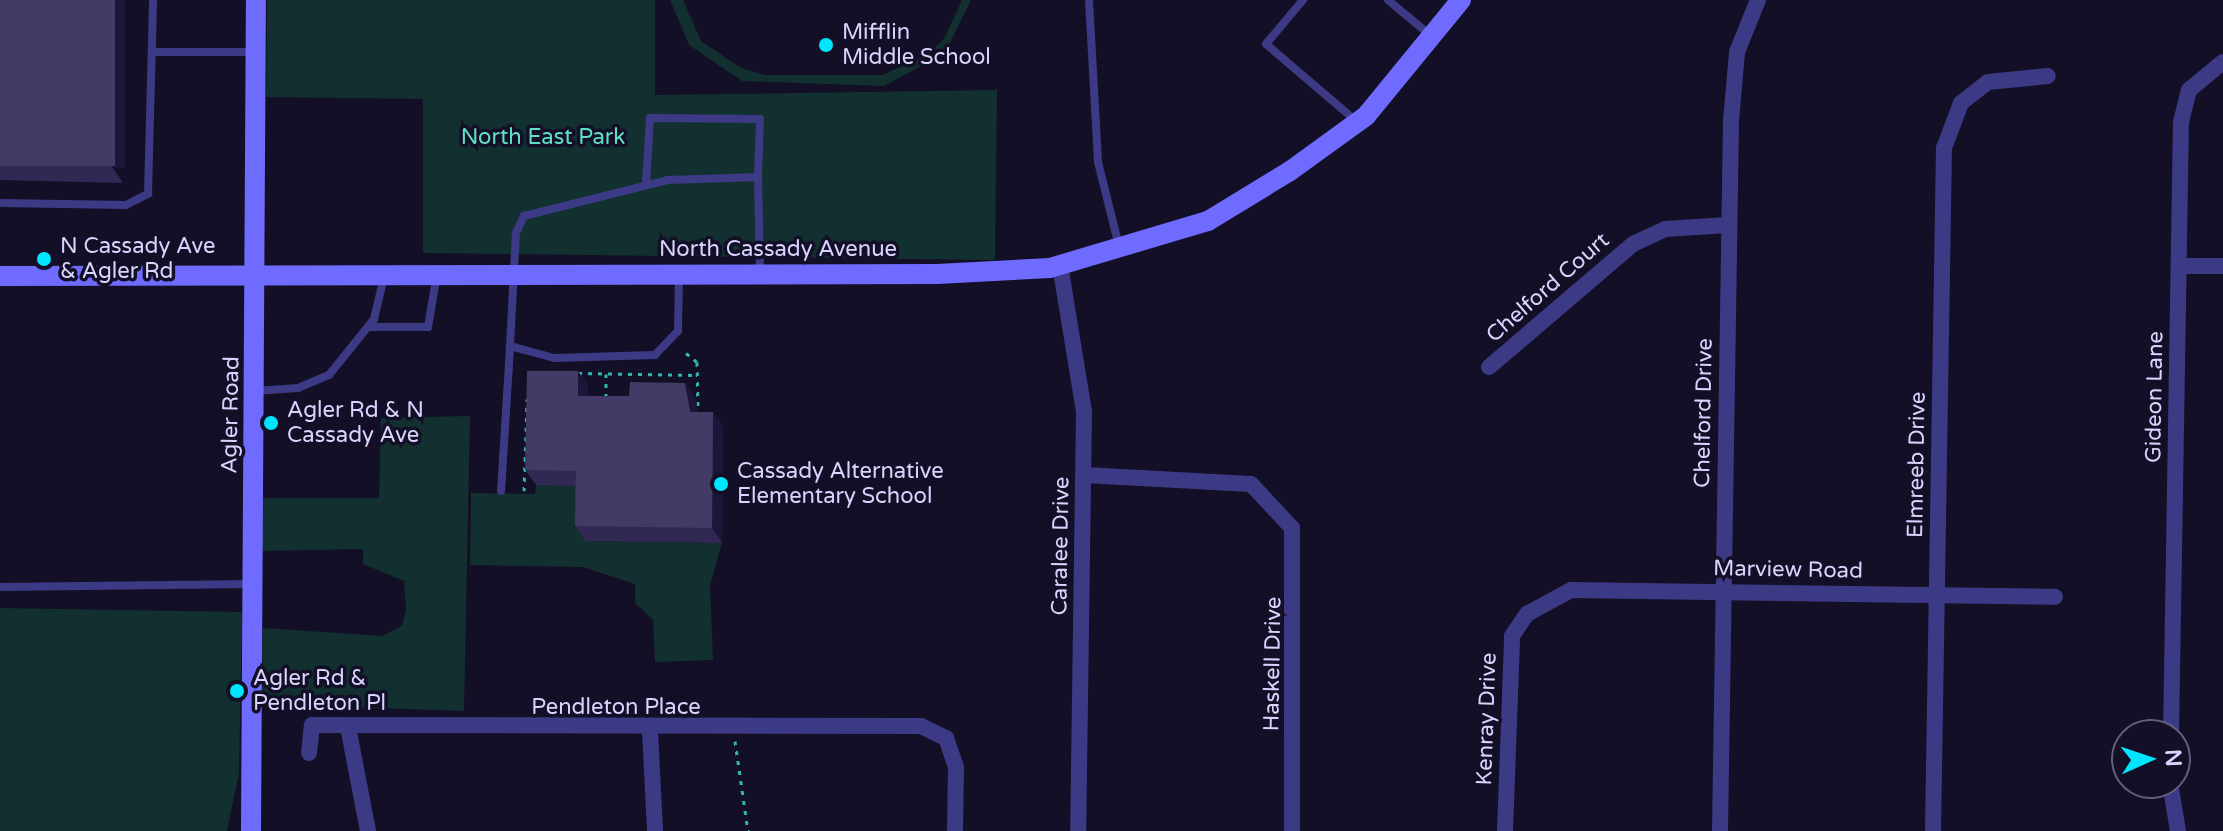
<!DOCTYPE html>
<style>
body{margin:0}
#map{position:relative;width:2223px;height:831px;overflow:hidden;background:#130f26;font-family:"Varela Round",sans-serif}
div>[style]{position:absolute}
.green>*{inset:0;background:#12302f}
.path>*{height:3px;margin-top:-1.5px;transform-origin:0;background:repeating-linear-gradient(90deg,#2fb8b0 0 4px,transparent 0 10px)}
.service>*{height:8px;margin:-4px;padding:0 4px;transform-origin:4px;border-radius:4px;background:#3d3a85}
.minor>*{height:16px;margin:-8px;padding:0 8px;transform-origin:8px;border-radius:8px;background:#3d3a85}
.secondary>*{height:20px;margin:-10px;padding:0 10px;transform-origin:10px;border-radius:10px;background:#6f6bff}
.wall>*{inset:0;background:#312854}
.shaded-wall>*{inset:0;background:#1d163a;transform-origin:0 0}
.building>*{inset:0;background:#433a66;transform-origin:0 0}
.dots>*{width:22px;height:22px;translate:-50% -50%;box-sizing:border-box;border:4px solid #130f26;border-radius:50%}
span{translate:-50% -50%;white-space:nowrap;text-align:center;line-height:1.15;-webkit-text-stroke:7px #130f26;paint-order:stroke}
.poi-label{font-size:22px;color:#d9d4ff}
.left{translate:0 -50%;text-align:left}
.park-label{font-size:22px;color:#5fe0c0}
.street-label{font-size:22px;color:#d9d4ff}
.north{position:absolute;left:2111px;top:719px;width:80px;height:80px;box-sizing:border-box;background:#130f26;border:2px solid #625e7d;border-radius:50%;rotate:87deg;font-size:22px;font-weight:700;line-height:32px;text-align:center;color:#d9d4ff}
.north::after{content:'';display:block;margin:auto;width:28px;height:36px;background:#00e5ff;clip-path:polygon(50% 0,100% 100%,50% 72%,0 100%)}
</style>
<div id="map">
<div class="green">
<div style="clip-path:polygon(267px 0,655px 0,655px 95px,997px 90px,995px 260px,423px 253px,423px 99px,266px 97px)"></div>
<div style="clip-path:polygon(670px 0,683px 0,701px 41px,741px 68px,765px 75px,882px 75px,925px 56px,944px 39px,962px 0,971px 0,945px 53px,884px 86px,742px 81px,689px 45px)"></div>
<div style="clip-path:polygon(470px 416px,464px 711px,262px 704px,263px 628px,382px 636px,402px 626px,406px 609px,404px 581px,363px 564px,363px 549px,261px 551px,261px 498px,379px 498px,381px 418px)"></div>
<div style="clip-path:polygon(536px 485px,586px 486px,585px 541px,722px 543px,710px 585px,713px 660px,655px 662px,653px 620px,635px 603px,635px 584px,583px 567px,470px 565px,471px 493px,535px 494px)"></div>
<div style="clip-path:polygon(0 608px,242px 612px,239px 773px,227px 831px,0 831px)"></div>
</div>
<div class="path">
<div style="left:686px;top:353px;width:14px;rotate:39deg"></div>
<div style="left:697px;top:362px;width:46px;rotate:88.8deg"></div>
<div style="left:578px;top:373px;width:120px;rotate:1deg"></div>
<div style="left:606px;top:398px;width:24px;rotate:-90deg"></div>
<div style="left:524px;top:491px;width:92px;rotate:-88.1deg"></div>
<div style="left:735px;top:741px;width:91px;rotate:81.8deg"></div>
</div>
<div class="service">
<div style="left:1089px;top:0;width:162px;rotate:86.8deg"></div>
<div style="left:1098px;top:162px;width:87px;rotate:76deg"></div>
<div style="left:1303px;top:0;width:57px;rotate:130.1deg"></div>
<div style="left:1266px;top:44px;width:117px;rotate:40.5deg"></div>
<div style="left:1388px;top:0;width:56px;rotate:39.9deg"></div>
<div style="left:153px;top:52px;width:102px"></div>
<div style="left:646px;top:185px;width:67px;rotate:-86.6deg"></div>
<div style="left:650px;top:118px;width:110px;rotate:0.5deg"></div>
<div style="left:760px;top:119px;width:58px;rotate:92deg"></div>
<div style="left:0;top:203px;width:126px;rotate:0.9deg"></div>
<div style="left:126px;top:205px;width:25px;rotate:-27deg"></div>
<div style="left:148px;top:194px;width:194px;rotate:-88.5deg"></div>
<div style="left:679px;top:274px;width:57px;rotate:91deg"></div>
<div style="left:678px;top:331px;width:33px;rotate:134deg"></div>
<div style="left:655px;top:355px;width:101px;rotate:178.3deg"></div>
<div style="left:554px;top:358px;width:46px;rotate:-164.7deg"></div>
<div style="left:510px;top:346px;width:113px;rotate:-87deg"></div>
<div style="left:516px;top:233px;width:19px;rotate:-65deg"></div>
<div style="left:524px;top:216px;width:148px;rotate:-14deg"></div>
<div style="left:668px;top:180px;width:90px;rotate:-1.9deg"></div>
<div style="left:758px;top:177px;width:96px;rotate:88.8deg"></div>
<div style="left:369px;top:327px;width:59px"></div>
<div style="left:428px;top:327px;width:54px;rotate:-80.4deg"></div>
<div style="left:254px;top:391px;width:44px;rotate:-3.9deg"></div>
<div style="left:298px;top:388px;width:34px;rotate:-23deg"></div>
<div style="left:329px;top:375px;width:72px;rotate:-51.2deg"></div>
<div style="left:374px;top:319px;width:43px;rotate:-76.6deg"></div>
<div style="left:501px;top:491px;width:145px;rotate:-86.4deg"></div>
<div style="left:0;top:587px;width:252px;rotate:-0.7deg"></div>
</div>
<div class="minor">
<div style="left:1060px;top:265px;width:149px;rotate:80.7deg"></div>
<div style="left:1084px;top:412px;width:419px;rotate:90.8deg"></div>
<div style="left:2179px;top:266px;width:44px"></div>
<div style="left:1489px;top:367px;width:189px;rotate:-40.5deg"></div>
<div style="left:1633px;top:244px;width:35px;rotate:-25deg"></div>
<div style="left:1665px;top:229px;width:63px;rotate:-3.6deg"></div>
<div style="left:1085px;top:475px;width:166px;rotate:3.1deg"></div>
<div style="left:1251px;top:484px;width:60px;rotate:47deg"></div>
<div style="left:1292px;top:528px;width:303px;rotate:90deg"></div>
<div style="left:348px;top:727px;width:106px;rotate:79.1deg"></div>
<div style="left:650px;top:731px;width:100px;rotate:87.1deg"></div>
<div style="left:2171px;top:735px;width:613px;rotate:-89.07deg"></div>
<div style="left:2181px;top:122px;width:33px;rotate:-76deg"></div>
<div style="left:2189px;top:90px;width:44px;rotate:-39.5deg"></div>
<div style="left:309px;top:753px;width:28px;rotate:-84deg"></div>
<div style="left:312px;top:725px;width:609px;rotate:0.09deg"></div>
<div style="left:921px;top:726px;width:28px;rotate:26deg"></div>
<div style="left:946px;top:738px;width:31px;rotate:71deg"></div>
<div style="left:956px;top:767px;width:64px;rotate:90.9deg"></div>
<div style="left:2170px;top:783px;width:49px;rotate:80.5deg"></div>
<div style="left:1505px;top:831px;width:195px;rotate:-87.9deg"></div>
<div style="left:1512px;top:636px;width:27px;rotate:-56deg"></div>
<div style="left:1527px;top:614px;width:50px;rotate:-28.6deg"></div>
<div style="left:1571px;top:590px;width:484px;rotate:0.8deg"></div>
<div style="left:1720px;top:831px;width:710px;rotate:-89.11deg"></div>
<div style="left:1731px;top:121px;width:69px;rotate:-85deg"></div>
<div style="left:1737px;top:52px;width:56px;rotate:-68deg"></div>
<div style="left:1933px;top:831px;width:683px;rotate:-89.08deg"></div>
<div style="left:1944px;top:148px;width:48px;rotate:-69.3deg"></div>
<div style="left:1961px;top:103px;width:34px;rotate:-38deg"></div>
<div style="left:1988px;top:82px;width:60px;rotate:-5.7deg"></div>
</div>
<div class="secondary">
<div style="left:0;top:276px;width:937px;rotate:-0.12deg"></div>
<div style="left:937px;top:274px;width:113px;rotate:-3deg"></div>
<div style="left:1050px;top:268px;width:165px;rotate:-16.6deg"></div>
<div style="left:1208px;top:221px;width:96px;rotate:-31.4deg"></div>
<div style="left:1290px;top:171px;width:94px;rotate:-35.9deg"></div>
<div style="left:1366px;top:116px;width:150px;rotate:-50.7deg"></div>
<div style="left:251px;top:831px;width:831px;rotate:-89.66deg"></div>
</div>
<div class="wall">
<div style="clip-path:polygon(0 0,123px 183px,0 180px)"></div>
<div style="clip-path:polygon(578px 371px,588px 386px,588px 396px,695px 397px,698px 412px,713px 412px,723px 426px,722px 543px,585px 541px,575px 526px,575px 486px,536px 485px,525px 470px)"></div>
</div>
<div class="shaded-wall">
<div style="left:115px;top:0;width:10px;height:168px"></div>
<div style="clip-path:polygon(578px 371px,588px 386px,588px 410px,578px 396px)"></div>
<div style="clip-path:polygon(685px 383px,695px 397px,701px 426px,690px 412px)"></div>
<div style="clip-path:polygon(713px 412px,723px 426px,722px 543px,712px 528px)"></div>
</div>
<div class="building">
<div style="left:0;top:0;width:115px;height:166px"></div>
<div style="clip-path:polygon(527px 371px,578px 371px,578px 396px,629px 396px,630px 382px,685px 383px,690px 412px,713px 412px,712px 528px,575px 526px,576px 471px,525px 470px)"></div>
</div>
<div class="dots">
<div style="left:826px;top:45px;background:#00e5ff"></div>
<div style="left:44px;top:259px;background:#00e5ff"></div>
<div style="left:271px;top:423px;background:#00e5ff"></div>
<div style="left:721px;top:484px;background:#00e5ff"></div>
<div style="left:237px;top:691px;background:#00e5ff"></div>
</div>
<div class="poi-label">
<span class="left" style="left:842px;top:45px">Mifflin<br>Middle School</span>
<span class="left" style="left:60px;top:259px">N Cassady Ave<br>&amp; Agler Rd</span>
<span class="left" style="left:287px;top:423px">Agler Rd &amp; N<br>Cassady Ave</span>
<span class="left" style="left:737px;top:484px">Cassady Alternative<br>Elementary School</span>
<span class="left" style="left:253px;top:691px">Agler Rd &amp;<br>Pendleton Pl</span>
</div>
<div class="park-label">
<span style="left:543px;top:138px">North East Park</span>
</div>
<div class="street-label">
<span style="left:778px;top:250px">North Cassady Avenue</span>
<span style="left:1548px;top:288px;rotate:-41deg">Chelford Court</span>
<span style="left:2155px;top:397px;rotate:-89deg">Gideon Lane</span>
<span style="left:1704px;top:413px;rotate:-89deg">Chelford Drive</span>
<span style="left:231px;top:415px;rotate:-89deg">Agler Road</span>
<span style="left:1917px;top:465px;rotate:-89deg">Elmreeb Drive</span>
<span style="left:1061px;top:546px;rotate:-89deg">Caralee Drive</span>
<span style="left:1788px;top:570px;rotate:1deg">Marview Road</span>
<span style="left:1273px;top:664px;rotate:-89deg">Haskell Drive</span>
<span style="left:616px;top:708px">Pendleton Place</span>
<span style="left:1487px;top:719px;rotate:-88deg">Kenray Drive</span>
</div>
<div class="north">N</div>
</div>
